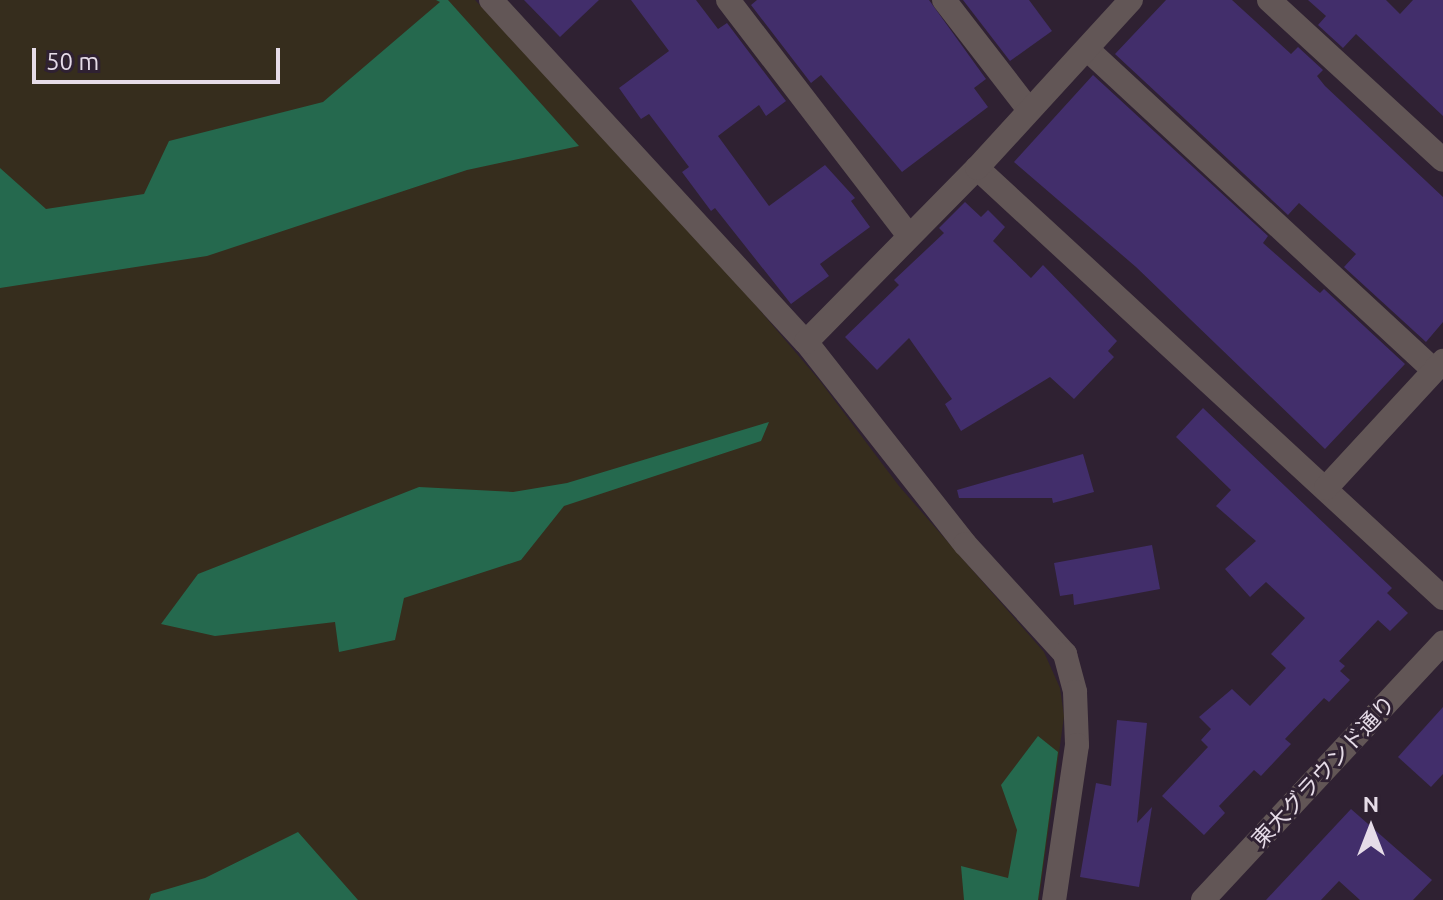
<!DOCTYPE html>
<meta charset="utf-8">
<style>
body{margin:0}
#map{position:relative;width:1443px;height:900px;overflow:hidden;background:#2f2132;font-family:Ubuntu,"Noto Sans JP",sans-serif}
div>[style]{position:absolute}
.education>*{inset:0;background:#362d1d}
.forest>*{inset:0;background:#25694e}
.building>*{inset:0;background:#422e6b}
.minor>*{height:24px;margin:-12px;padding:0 12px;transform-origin:12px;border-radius:12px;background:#625656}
span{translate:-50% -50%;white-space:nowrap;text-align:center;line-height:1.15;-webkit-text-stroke:6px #2f2132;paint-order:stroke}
.street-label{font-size:22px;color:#e6dce8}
.north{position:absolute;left:1331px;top:788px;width:80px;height:80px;-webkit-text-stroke:6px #2f2132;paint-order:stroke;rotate:0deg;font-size:22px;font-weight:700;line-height:32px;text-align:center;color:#e6dce8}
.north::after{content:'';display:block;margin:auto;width:28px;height:36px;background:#e6dce8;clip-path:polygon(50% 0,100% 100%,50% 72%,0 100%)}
.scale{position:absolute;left:32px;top:48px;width:248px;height:36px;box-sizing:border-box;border:4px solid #e6dce8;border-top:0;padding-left:10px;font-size:24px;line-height:28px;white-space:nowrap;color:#e6dce8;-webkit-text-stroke:6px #2f2132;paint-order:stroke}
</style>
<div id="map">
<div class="education">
<div style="clip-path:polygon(0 0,475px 0,701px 241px,820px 381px,899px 486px,1044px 652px,1060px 688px,1064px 716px,1039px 900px,0 900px)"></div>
</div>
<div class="forest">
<div style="clip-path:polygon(436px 0,448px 0,579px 146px,467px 170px,207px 256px,0 288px,0 168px,46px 209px,144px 194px,169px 141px,323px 102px,440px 2px)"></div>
<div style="clip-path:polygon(769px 422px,761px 441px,564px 506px,521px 560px,404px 598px,395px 640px,339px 652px,335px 622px,215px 636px,161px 624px,198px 574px,419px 487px,513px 492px,567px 483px)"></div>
<div style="clip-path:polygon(1038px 736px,1058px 752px,1038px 900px,964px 900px,961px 866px,1008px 878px,1017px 830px,1001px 785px)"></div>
<div style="clip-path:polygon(298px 832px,358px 900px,149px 900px,151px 894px,205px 878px)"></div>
</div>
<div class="building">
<div style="clip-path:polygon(524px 0,599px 0,560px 37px)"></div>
<div style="clip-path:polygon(631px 0,696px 0,718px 29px,727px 23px,786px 101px,766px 116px,759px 105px,718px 136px,769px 206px,825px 165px,855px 198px,851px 201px,870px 227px,820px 264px,829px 276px,791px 304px,715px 208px,711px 211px,682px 172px,689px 167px,649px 114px,641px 119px,619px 88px,669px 51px)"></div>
<div style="clip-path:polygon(757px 0,929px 0,986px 79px,974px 88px,988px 107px,902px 172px,821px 75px,811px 83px,751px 5px)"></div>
<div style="clip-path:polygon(963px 0,1029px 0,1052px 31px,1010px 61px)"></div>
<div style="clip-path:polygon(1166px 0,1232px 0,1291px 54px,1298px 47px,1323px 70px,1317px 76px,1325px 86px,1443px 197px,1443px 322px,1426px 342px,1344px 267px,1356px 254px,1299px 203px,1288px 215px,1115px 54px)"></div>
<div style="clip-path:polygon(1308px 0,1386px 0,1400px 14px,1413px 0,1443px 0,1443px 116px,1356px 34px,1343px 48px,1318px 25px,1326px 16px)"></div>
<div style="clip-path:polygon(1093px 75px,1268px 236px,1263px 243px,1314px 288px,1320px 293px,1324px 289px,1405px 364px,1325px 449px,1136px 267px,1014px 162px)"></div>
<div style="clip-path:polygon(965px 202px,981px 217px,988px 210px,1005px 227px,993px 241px,1031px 278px,1043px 265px,1117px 341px,1108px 351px,1114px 357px,1074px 399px,1050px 377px,961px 431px,945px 404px,952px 399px,909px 338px,877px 370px,845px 337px,899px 285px,894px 280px,944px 233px,939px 228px)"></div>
<div style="clip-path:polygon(1203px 408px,1392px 588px,1387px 593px,1408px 613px,1390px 631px,1378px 620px,1339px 661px,1345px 666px,1340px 671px,1350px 680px,1329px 702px,1324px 698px,1285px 739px,1291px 744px,1261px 776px,1254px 770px,1219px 806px,1225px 813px,1204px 835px,1162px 796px,1208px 747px,1201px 740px,1211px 729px,1199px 717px,1232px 689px,1250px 706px,1286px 668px,1271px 654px,1305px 618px,1266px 582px,1250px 597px,1225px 569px,1256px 541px,1216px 506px,1231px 490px,1176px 437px)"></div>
<div style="clip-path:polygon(1083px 454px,1094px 492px,1053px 503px,1052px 498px,959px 498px,957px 490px)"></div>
<div style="clip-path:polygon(1152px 545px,1160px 589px,1074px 605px,1073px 594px,1060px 596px,1054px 563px)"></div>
<div style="clip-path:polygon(1443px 707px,1443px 774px,1431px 787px,1398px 757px)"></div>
<div style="clip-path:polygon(1117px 720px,1147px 723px,1137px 823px,1152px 807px,1139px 887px,1080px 877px,1096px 783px,1111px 786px)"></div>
<div style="clip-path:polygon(1351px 809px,1432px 880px,1413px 900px,1360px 900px,1339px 881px,1321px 900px,1266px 900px)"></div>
</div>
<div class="minor">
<div style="left:491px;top:0;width:465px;rotate:47.4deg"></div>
<div style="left:806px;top:342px;width:257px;rotate:51.8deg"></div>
<div style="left:965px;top:544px;width:149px;rotate:47.7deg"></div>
<div style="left:1065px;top:654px;width:39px;rotate:75deg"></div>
<div style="left:1075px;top:692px;width:53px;rotate:87.8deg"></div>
<div style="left:1077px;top:745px;width:157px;rotate:98.4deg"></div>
<div style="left:728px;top:0;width:297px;rotate:52.5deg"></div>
<div style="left:944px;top:0;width:139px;rotate:52.3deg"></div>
<div style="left:1269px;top:0;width:236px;rotate:42.6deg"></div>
<div style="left:1087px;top:49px;width:473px;rotate:42.8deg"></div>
<div style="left:977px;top:168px;width:634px;rotate:42.7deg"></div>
<div style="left:806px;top:342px;width:244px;rotate:-45.5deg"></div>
<div style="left:977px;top:168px;width:228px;rotate:-47.5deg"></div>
<div style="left:1326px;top:488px;width:173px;rotate:-47.3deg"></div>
<div style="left:1203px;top:900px;width:352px;rotate:-47deg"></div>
</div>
<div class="street-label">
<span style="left:1323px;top:771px;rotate:-47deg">東大グラウンド通り</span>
</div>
<div class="north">N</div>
<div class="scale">50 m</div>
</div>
